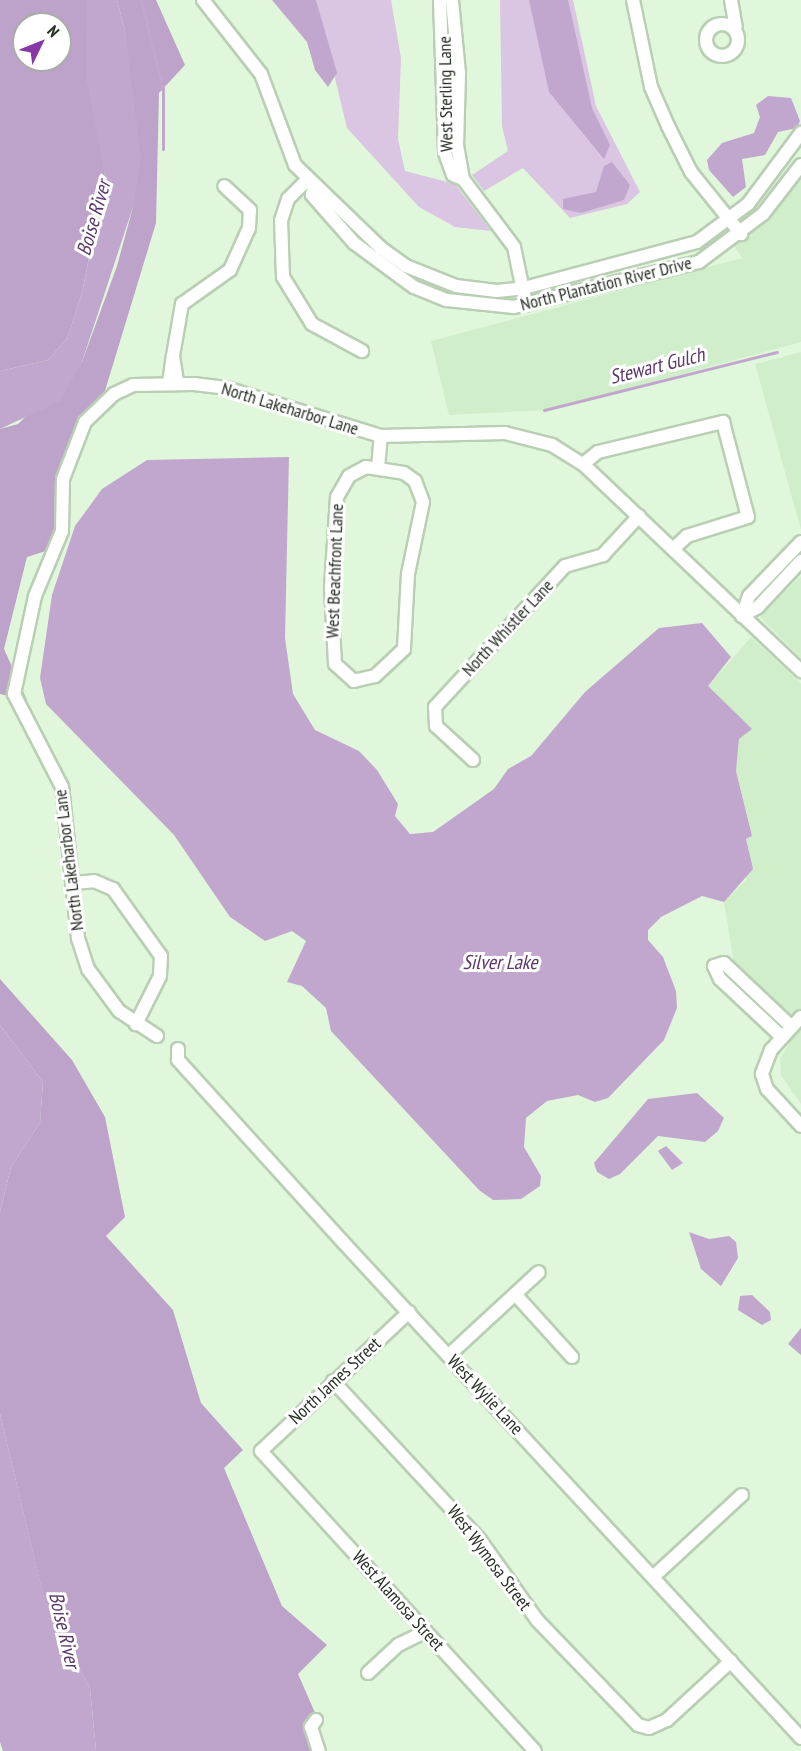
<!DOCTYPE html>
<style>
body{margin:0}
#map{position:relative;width:801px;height:1751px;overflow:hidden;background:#e0f7db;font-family:"PT Sans Narrow",sans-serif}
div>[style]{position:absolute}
.built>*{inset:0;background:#d1eecb}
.green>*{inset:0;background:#dac5e3}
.forest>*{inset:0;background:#bda3c9}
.water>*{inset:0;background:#c1a7cd}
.stream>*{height:3px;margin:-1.5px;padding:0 1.5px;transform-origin:1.5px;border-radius:1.5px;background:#c1a7cd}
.roads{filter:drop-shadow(2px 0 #b9cfb4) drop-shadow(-2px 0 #b9cfb4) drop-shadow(0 2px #b9cfb4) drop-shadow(0 -2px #b9cfb4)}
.minor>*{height:12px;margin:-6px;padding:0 6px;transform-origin:6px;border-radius:6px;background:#fff}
.minor>.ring{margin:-6px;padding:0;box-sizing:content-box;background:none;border:12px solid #fff;border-radius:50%}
span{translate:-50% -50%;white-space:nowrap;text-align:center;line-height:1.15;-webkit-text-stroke:6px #fff;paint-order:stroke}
.street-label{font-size:18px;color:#273025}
.water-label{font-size:20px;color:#5b386a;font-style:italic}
.north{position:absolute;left:12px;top:12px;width:60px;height:60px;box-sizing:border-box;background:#fff;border:2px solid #a9aca8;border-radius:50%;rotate:47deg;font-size:16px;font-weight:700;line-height:24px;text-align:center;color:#273025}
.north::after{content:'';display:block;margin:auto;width:21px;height:27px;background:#8737a6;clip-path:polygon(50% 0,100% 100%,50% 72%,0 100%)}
</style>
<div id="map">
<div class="built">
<div style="clip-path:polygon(801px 171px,801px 342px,548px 410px,449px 415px,431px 341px,742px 258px,734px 246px,764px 220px)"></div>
<div style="clip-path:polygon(801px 352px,801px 530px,755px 364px)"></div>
<div style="clip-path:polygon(801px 576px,801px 658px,760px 617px)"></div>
<div style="clip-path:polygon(751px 637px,801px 684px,801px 1104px,781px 1075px,780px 1059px,799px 1027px,734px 964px,724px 902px,746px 880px,746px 839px,752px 836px,736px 771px,739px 739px,708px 686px)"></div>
</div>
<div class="green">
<div style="clip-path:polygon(316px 0,391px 0,401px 58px,398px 139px,405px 171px,455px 184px,491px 231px,455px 227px,419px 207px,347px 128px)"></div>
<div style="clip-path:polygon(500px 0,573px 0,596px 106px,640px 192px,627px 204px,570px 218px,523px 168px,484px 191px,472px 175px,508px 151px,502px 126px)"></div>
</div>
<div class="forest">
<div style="clip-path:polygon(evenodd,0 0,87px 0,105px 176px,82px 293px,67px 339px,48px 360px,0 371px,0 0,24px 24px,60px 24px,60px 60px,24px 60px,24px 24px)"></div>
<div style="clip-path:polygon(117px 0,156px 0,185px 65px,159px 93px,156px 223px,101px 404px,85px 422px,63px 479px,55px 548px,27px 557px,4px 649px,27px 700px,0 694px,0 429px,18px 424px,82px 362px,117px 266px,133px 207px,125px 30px)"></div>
<div style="clip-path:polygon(0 979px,72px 1060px,105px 1117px,125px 1217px,106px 1236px,173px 1310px,201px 1403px,243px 1450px,224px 1468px,282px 1606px,327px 1645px,298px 1674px,316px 1715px,317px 1751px,96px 1751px,90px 1688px,45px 1603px,0 1414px,0 1212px,11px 1167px,40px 1123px,43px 1082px,0 1025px)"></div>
</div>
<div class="water">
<div style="clip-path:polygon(87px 0,117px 0,125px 30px,141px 159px,133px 207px,82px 362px,60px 401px,0 429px,0 371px,48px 360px,67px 339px,82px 293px,105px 176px,86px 76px)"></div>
<div style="clip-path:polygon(272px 0,316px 0,337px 73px,328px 87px,315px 70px,307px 42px)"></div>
<div style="clip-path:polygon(529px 0,568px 0,592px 108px,610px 145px,604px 159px,549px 92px)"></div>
<div style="clip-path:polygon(768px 96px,791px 98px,800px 121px,797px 128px,778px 132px,765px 155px,742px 159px,746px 187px,733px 197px,709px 170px,707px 160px,722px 143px,754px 133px,760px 117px,756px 105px)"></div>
<div style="clip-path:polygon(612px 162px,630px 185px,624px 200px,581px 213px,563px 209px,563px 199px,596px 192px,604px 166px)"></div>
<div style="clip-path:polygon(289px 457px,285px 638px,293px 694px,315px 730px,359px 751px,377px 770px,398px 804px,395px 816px,410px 834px,433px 832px,494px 789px,508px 769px,531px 756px,585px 692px,659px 628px,702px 623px,731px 657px,708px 686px,752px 729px,739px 739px,736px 771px,752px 836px,746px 839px,753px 869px,724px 902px,702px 896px,661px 917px,648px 930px,648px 940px,663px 957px,676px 991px,677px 1008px,664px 1040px,608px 1098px,595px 1102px,578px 1095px,547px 1101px,526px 1118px,524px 1147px,541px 1176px,540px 1186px,521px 1199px,493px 1200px,479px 1190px,331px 1031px,326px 1008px,302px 986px,287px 982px,306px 941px,292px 931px,265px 941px,230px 917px,174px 835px,46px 704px,40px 678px,52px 595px,75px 526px,102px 489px,147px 460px)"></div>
<div style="clip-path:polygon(0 1025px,43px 1082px,40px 1123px,11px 1167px,0 1212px)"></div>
<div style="clip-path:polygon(697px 1093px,724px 1118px,718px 1131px,705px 1142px,658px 1136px,620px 1174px,609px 1179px,597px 1172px,594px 1163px,648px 1099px)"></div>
<div style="clip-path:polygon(666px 1146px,683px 1163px,672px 1170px,658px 1151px)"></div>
<div style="clip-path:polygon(689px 1232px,709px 1239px,729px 1236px,736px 1242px,738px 1258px,721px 1286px,701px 1269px)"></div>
<div style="clip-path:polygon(752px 1295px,770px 1312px,771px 1320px,762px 1325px,738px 1310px,740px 1296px)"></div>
<div style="clip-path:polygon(801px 1328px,801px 1355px,788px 1344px)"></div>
<div style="clip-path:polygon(0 1414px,45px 1602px,90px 1688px,96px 1751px,3px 1751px,0 1742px)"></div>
</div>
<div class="stream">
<div style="left:141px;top:0;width:42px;rotate:76.3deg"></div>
<div style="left:152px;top:46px;width:43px;rotate:75.3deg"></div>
<div style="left:163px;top:88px;width:61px;rotate:90deg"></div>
<div style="left:544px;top:410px;width:240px;rotate:-14deg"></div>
</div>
<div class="roads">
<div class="minor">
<div style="left:203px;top:0;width:94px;rotate:51.9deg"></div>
<div style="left:261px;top:74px;width:97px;rotate:69.5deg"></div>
<div style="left:295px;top:165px;width:120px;rotate:44deg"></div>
<div style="left:381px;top:248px;width:31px;rotate:36deg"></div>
<div style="left:406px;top:266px;width:54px;rotate:21.8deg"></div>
<div style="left:456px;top:286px;width:41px;rotate:7deg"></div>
<div style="left:497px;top:291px;width:27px;rotate:-6deg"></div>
<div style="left:524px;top:288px;width:179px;rotate:-14.9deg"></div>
<div style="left:697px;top:242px;width:64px;rotate:-36.7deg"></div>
<div style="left:748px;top:204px;width:89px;rotate:-53.3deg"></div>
<div style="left:440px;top:0;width:153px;rotate:88.1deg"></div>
<div style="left:445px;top:153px;width:23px;rotate:70deg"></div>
<div style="left:453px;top:175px;width:11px;rotate:22deg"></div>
<div style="left:463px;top:179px;width:34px;rotate:-100deg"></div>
<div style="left:457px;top:146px;width:73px;rotate:-88.4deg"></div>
<div style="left:459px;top:73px;width:73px;rotate:-95.5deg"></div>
<div style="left:633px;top:0;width:89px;rotate:78.3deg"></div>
<div style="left:651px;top:87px;width:43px;rotate:66.4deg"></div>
<div style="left:668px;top:126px;width:51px;rotate:63.4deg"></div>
<div style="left:691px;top:172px;width:80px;rotate:51.1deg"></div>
<div style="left:731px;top:0;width:27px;rotate:80deg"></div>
<div class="ring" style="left:706px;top:24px;width:20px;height:20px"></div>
<div style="left:308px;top:179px;width:28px;rotate:135deg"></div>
<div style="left:288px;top:199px;width:22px;rotate:108deg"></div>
<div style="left:281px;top:220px;width:57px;rotate:88deg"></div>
<div style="left:283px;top:277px;width:55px;rotate:58.3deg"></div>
<div style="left:312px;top:324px;width:57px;rotate:28.4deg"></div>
<div style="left:463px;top:179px;width:85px;rotate:53.1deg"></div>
<div style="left:514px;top:247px;width:59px;rotate:78.3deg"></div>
<div style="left:314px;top:186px;width:9px;rotate:103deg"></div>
<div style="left:312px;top:195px;width:64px;rotate:48.8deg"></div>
<div style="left:354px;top:243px;width:74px;rotate:36.3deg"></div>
<div style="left:414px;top:287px;width:35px;rotate:22deg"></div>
<div style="left:447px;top:300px;width:67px;rotate:6deg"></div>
<div style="left:514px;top:307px;width:190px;rotate:-13.7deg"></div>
<div style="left:699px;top:262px;width:80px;rotate:-36.9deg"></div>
<div style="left:763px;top:214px;width:62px;rotate:-52.2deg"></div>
<div style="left:173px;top:356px;width:53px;rotate:-80.2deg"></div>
<div style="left:182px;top:304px;width:59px;rotate:-35.3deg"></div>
<div style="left:230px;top:270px;width:46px;rotate:-65.7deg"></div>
<div style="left:249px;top:228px;width:18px;rotate:-87deg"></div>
<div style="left:250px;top:210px;width:35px;rotate:-137deg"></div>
<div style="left:169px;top:383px;width:27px;rotate:-82deg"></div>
<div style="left:173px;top:356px;width:26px;rotate:81deg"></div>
<div style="left:583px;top:464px;width:19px;rotate:-39deg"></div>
<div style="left:598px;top:452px;width:129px;rotate:-13.5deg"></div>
<div style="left:723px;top:422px;width:98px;rotate:75.3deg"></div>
<div style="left:748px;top:517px;width:64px;rotate:162.7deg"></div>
<div style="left:687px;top:536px;width:18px;rotate:137deg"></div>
<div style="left:366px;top:467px;width:38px;rotate:9deg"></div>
<div style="left:404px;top:473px;width:14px;rotate:36deg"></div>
<div style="left:415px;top:481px;width:22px;rotate:69deg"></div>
<div style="left:423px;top:502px;width:74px;rotate:101.8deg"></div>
<div style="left:408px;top:574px;width:75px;rotate:93.1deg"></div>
<div style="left:404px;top:649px;width:40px;rotate:137deg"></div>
<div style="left:375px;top:676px;width:22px;rotate:167deg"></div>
<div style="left:354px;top:681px;width:25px;rotate:-138deg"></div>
<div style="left:335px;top:664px;width:77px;rotate:-93deg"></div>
<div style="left:331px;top:587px;width:90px;rotate:-86.2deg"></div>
<div style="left:337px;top:497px;width:24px;rotate:-60deg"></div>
<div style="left:349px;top:476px;width:19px;rotate:-28deg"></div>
<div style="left:378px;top:468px;width:32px;rotate:-85deg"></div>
<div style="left:742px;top:616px;width:21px;rotate:-71deg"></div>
<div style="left:749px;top:596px;width:75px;rotate:-46.1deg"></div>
<div style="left:742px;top:616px;width:18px;rotate:-29deg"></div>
<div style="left:758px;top:607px;width:63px;rotate:-46.9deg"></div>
<div style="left:473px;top:760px;width:50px;rotate:-137.4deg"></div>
<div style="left:436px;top:726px;width:19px;rotate:-93deg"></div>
<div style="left:435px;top:707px;width:192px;rotate:-47.3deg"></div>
<div style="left:565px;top:566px;width:40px;rotate:-16deg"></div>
<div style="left:603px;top:555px;width:53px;rotate:-47.3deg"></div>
<div style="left:73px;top:883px;width:21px;rotate:-5deg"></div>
<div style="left:94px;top:881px;width:21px;rotate:23deg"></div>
<div style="left:113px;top:889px;width:82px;rotate:54.4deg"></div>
<div style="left:161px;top:956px;width:20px;rotate:93deg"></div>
<div style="left:160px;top:976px;width:54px;rotate:116.6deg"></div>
<div style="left:801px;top:1017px;width:45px;rotate:132.3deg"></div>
<div style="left:771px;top:1050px;width:26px;rotate:111deg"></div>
<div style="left:762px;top:1074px;width:16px;rotate:72deg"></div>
<div style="left:767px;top:1089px;width:50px;rotate:47.4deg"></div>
<div style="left:157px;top:1036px;width:45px;rotate:-146.7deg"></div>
<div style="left:119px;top:1011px;width:52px;rotate:-126.4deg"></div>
<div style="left:88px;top:969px;width:33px;rotate:-108deg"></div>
<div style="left:78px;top:938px;width:152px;rotate:-96deg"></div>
<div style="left:62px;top:787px;width:105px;rotate:-117.3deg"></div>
<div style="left:14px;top:694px;width:100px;rotate:-77.9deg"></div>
<div style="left:35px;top:596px;width:70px;rotate:-67.4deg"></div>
<div style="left:62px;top:531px;width:52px;rotate:-88.9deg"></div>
<div style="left:63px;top:479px;width:61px;rotate:-68.9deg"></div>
<div style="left:85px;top:422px;width:40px;rotate:-44deg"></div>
<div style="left:114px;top:394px;width:21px;rotate:-25deg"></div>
<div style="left:133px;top:385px;width:61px;rotate:-0.9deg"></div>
<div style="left:194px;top:384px;width:32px;rotate:7deg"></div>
<div style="left:226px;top:388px;width:162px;rotate:17.2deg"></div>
<div style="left:381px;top:436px;width:124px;rotate:-1.4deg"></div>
<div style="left:505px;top:433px;width:49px;rotate:14.3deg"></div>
<div style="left:552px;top:445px;width:36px;rotate:32deg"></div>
<div style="left:583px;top:464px;width:301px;rotate:43.5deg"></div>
<div style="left:782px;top:1037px;width:85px;rotate:-136.9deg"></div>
<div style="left:720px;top:979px;width:14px;rotate:-115deg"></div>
<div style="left:714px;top:966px;width:10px;rotate:-17deg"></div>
<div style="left:724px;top:963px;width:93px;rotate:43.3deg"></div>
<div style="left:178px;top:1049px;width:11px;rotate:90deg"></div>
<div style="left:178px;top:1060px;width:246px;rotate:47.8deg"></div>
<div style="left:343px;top:1242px;width:675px;rotate:47.28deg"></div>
<div style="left:515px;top:1294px;width:85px;rotate:47.9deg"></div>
<div style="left:409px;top:1312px;width:203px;rotate:136.8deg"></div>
<div style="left:261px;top:1451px;width:406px;rotate:47.6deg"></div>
<div style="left:449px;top:1355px;width:122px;rotate:-42.7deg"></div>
<div style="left:333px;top:1381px;width:217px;rotate:47.2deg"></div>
<div style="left:480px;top:1540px;width:98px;rotate:54.5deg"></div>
<div style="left:537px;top:1620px;width:146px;rotate:46.1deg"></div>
<div style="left:638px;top:1725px;width:11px;rotate:15deg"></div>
<div style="left:649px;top:1728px;width:20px;rotate:-24deg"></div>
<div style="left:667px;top:1720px;width:87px;rotate:-42.7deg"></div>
<div style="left:653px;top:1577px;width:121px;rotate:-42.7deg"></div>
<div style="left:368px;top:1673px;width:41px;rotate:-43deg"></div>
<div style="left:398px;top:1645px;width:30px;rotate:-26deg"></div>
<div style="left:316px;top:1720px;width:9px;rotate:126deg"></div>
<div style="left:311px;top:1727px;width:25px;rotate:72deg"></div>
</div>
</div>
<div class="street-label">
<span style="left:446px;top:94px;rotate:-91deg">West Sterling Lane</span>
<span style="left:606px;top:284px;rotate:-14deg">North Plantation River Drive</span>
<span style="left:290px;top:409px;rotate:17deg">North Lakeharbor Lane</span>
<span style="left:335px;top:571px;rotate:-88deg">West Beachfront Lane</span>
<span style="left:508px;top:628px;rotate:-47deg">North Whistler Lane</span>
<span style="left:69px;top:860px;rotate:-97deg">North Lakeharbor Lane</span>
<span style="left:335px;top:1381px;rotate:-43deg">North James Street</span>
<span style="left:485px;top:1395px;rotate:47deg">West Wylie Lane</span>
<span style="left:489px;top:1558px;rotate:53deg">West Wymosa Street</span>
<span style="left:398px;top:1601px;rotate:48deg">West Alamosa Street</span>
</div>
<div class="water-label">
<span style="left:94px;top:218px;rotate:-74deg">Boise River</span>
<span style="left:657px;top:366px;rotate:-14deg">Stewart Gulch</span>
<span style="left:500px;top:962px">Silver Lake</span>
<span style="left:64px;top:1630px;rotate:77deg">Boise River</span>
</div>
<div class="north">N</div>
</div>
